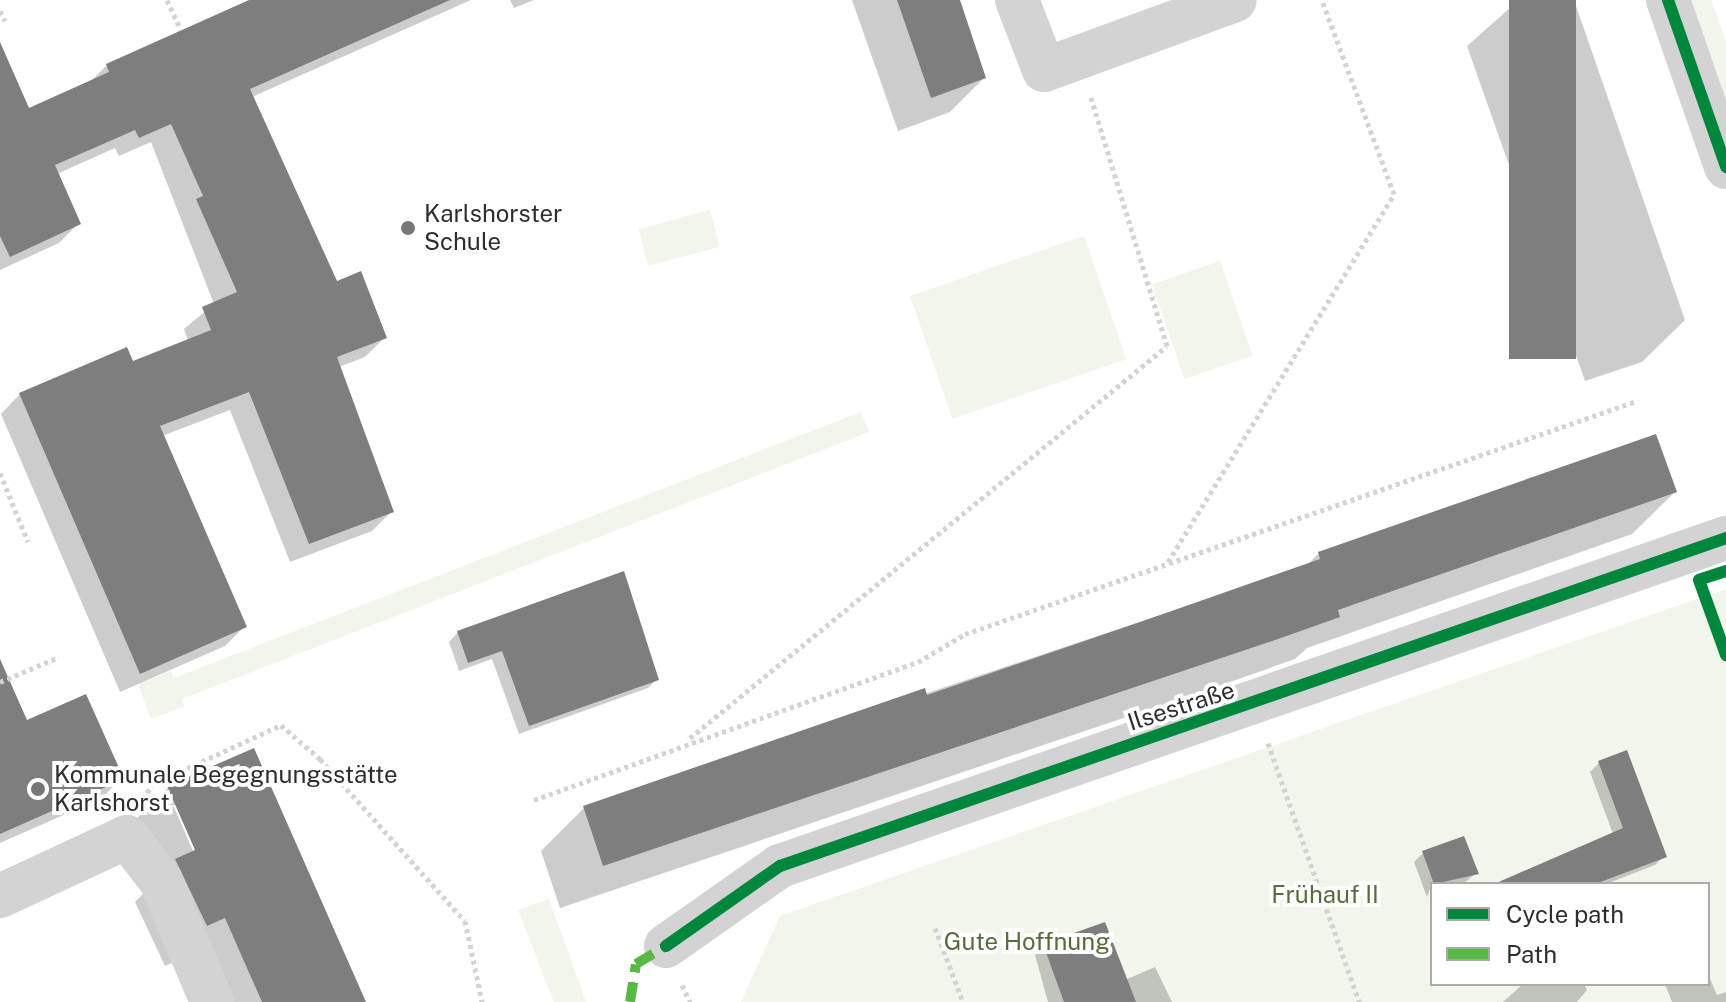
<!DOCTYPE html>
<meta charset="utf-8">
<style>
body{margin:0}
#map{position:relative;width:1726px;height:1002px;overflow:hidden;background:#fff;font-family:"Public Sans",sans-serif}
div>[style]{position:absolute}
.green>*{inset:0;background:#f1f5ec;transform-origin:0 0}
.shadow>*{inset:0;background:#0003}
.building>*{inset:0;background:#7e7e7e;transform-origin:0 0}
.path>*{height:5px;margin-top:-2.5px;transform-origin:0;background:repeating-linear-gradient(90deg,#d3d3d3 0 4px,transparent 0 8px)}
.minor>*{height:44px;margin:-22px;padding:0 22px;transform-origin:22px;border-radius:22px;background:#d3d3d3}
.quiet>*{height:10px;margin-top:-5px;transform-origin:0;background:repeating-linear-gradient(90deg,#58b947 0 20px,transparent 0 30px)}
.cycleway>*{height:12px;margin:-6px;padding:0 6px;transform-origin:6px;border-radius:6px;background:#00873e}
.dots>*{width:22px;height:22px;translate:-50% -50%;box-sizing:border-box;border:4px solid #fff;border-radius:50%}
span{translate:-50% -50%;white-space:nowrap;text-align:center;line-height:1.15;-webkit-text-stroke:8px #fff;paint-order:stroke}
.poi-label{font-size:24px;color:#2e2e2e}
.left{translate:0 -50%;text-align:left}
.street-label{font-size:24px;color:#2e2e2e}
.park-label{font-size:24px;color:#566c3a}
.legend{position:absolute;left:1430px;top:882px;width:280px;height:104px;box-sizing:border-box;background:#fff;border:2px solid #ababab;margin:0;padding:10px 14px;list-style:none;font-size:24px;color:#2e2e2e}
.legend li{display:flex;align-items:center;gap:16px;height:40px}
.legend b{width:40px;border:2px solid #ababab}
</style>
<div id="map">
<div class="green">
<div style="clip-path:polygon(1688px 0,1711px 0,1726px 41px,1726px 109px)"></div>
<div style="left:710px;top:210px;width:38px;height:74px;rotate:75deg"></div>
<div style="left:1084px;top:236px;width:130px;height:184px;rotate:71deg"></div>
<div style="left:1220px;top:261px;width:100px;height:72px;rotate:71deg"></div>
<div style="clip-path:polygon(861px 412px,869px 432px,182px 699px,184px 706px,151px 719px,138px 684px,171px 671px,174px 678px)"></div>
<div style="clip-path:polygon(evenodd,1726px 589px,1726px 1002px,741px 1002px,780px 916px,1726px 589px,1432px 884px,1708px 884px,1708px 984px,1432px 984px,1432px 884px)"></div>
<div style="clip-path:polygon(549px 899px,586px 1002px,554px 1002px,518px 910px)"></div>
</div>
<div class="shadow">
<div style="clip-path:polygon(254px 0,471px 0,252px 97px,336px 284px,385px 337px,365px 357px,339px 367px,392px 511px,372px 531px,290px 562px,230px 410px,162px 436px,244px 627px,225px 646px,120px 692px,1px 414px,20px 394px,132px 364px,188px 341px,184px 329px,214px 304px,151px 142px,119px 156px,115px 148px,57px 174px,79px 223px,59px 243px,0 270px,0 47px,28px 110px,89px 83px,107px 65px)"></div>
<div style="clip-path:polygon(510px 0,534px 0,514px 8px)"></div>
<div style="clip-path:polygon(852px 0,958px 0,984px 78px,950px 112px,898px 131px)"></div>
<div style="clip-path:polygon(1519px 0,1574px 0,1685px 320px,1642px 362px,1585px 381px,1467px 46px)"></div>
<div style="clip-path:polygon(1675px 492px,1632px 534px,1307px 648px,1295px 659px,1233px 681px,560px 908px,541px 851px,584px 808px,1306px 566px,1319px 553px)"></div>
<div style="clip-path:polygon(458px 632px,657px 679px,648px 688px,519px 734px,492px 659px,459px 671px,449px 642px)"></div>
<div style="clip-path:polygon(0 712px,26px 723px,121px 779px,102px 798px,0 843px)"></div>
<div style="clip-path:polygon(1599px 763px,1664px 856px,1655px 865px,1606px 884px,1530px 884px,1613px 834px,1590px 772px)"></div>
<div style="clip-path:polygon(evenodd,168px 788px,364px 1002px,202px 1002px,183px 958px,165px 966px,135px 902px,151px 886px,126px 829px,168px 788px,173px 805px,177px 805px,201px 858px,197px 860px,173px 805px)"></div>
<div style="clip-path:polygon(1423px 853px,1476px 873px,1463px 884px,1432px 884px,1427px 897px,1414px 862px)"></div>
<div style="clip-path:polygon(1044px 946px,1125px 980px,1155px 967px,1172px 1002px,1048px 1002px,1035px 955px)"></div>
<div style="clip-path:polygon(1708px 974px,1717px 995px,1726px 992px,1726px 1002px,1672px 1002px,1665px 984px,1708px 984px)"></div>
<div style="clip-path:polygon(1523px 984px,1584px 984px,1587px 990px,1577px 1002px,1503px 1002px)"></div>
</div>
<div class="building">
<div style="clip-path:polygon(249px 0,450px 0,250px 89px,337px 281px,361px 271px,387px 338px,337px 357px,394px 512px,309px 544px,249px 392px,160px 426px,247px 627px,140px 674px,19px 393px,127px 347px,133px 361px,211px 330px,202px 307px,237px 292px,196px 199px,203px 196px,171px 124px,139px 138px,135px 130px,55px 165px,81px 224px,10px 257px,0 236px,0 42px,29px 108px,109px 72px,106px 64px)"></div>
<div style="clip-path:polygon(897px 0,960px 0,986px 78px,931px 98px)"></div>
<div style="left:1509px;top:0;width:67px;height:359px"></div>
<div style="clip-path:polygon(1656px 434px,1677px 492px,1338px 610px,1340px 617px,1278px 639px,603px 866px,583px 806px,925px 688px,927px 695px,1146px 620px,1320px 559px,1318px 552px)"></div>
<div style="clip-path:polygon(624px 571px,659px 680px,529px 726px,502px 651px,468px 663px,457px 631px)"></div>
<div style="clip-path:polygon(0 659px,27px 720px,86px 694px,124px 779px,0 834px)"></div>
<div style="clip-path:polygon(254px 748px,366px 1002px,262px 1002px,225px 918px,207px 926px,175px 859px,195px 850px,167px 786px)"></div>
<div style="clip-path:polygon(1627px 750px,1667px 857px,1595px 884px,1494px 884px,1623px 828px,1598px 761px)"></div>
<div style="clip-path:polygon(1464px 836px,1479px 874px,1434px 884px,1422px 851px)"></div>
<div style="clip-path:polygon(1105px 922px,1136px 1002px,1064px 1002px,1043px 944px)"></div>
</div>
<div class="path">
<div style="left:167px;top:0;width:33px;rotate:65deg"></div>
<div style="left:0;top:11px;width:11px;rotate:63deg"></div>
<div style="left:0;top:473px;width:74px;rotate:67.9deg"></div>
<div style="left:1168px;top:562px;width:432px;rotate:-58.4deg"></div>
<div style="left:1394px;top:194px;width:207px;rotate:-110.4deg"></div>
<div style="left:0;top:682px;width:64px;rotate:-23deg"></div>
<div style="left:690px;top:738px;width:617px;rotate:-39.41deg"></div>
<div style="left:1167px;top:346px;width:260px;rotate:-107deg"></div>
<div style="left:1268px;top:743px;width:275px;rotate:70.6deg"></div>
<div style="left:144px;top:800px;width:17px;rotate:-65deg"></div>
<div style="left:151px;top:785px;width:143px;rotate:-24.8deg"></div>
<div style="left:281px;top:725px;width:52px;rotate:41.1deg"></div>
<div style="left:320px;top:759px;width:217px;rotate:48.2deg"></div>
<div style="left:465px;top:921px;width:83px;rotate:78.1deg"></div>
<div style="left:534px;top:800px;width:408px;rotate:-19.8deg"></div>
<div style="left:918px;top:662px;width:55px;rotate:-30.8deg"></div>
<div style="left:965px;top:634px;width:708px;rotate:-19.13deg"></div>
<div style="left:935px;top:928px;width:79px;rotate:69.3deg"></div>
<div style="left:682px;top:985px;width:19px;rotate:65deg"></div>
</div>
<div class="minor">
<div style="left:1017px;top:0;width:75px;rotate:68.9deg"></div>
<div style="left:1044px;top:70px;width:203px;rotate:-20.1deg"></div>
<div style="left:1668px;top:0;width:177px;rotate:70.8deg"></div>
<div style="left:0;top:896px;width:140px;rotate:-24.9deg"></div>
<div style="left:127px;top:837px;width:56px;rotate:52.3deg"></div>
<div style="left:161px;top:881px;width:131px;rotate:67.1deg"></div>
<div style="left:666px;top:946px;width:139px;rotate:-35.1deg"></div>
<div style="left:780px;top:866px;width:1001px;rotate:-19.12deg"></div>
</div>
<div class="quiet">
<div style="left:630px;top:1002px;width:38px;rotate:-81deg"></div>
<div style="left:636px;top:964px;width:35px;rotate:-31deg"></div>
</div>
<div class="cycleway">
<div style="left:1668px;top:0;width:177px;rotate:70.8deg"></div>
<div style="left:1726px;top:571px;width:28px;rotate:162deg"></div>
<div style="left:1699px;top:580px;width:80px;rotate:70.2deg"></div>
<div style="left:666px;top:946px;width:139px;rotate:-35.1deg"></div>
<div style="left:780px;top:866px;width:1001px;rotate:-19.12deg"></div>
</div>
<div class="dots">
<div style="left:408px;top:228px;background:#777"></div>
<div style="left:38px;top:789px;background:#777"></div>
</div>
<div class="poi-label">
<span class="left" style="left:424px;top:228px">Karlshorster<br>Schule</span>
<span class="left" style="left:54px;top:789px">Kommunale Begegnungsstätte<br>Karlshorst</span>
</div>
<div class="street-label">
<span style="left:1181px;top:706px;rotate:-18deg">Ilsestraße</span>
</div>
<div class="park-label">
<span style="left:1325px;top:895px">Frühauf II</span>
<span style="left:1027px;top:942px">Gute Hoffnung</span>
</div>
<ul class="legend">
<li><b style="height:10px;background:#00873e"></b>Cycle path</li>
<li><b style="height:10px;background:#58b947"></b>Path</li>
</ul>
</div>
